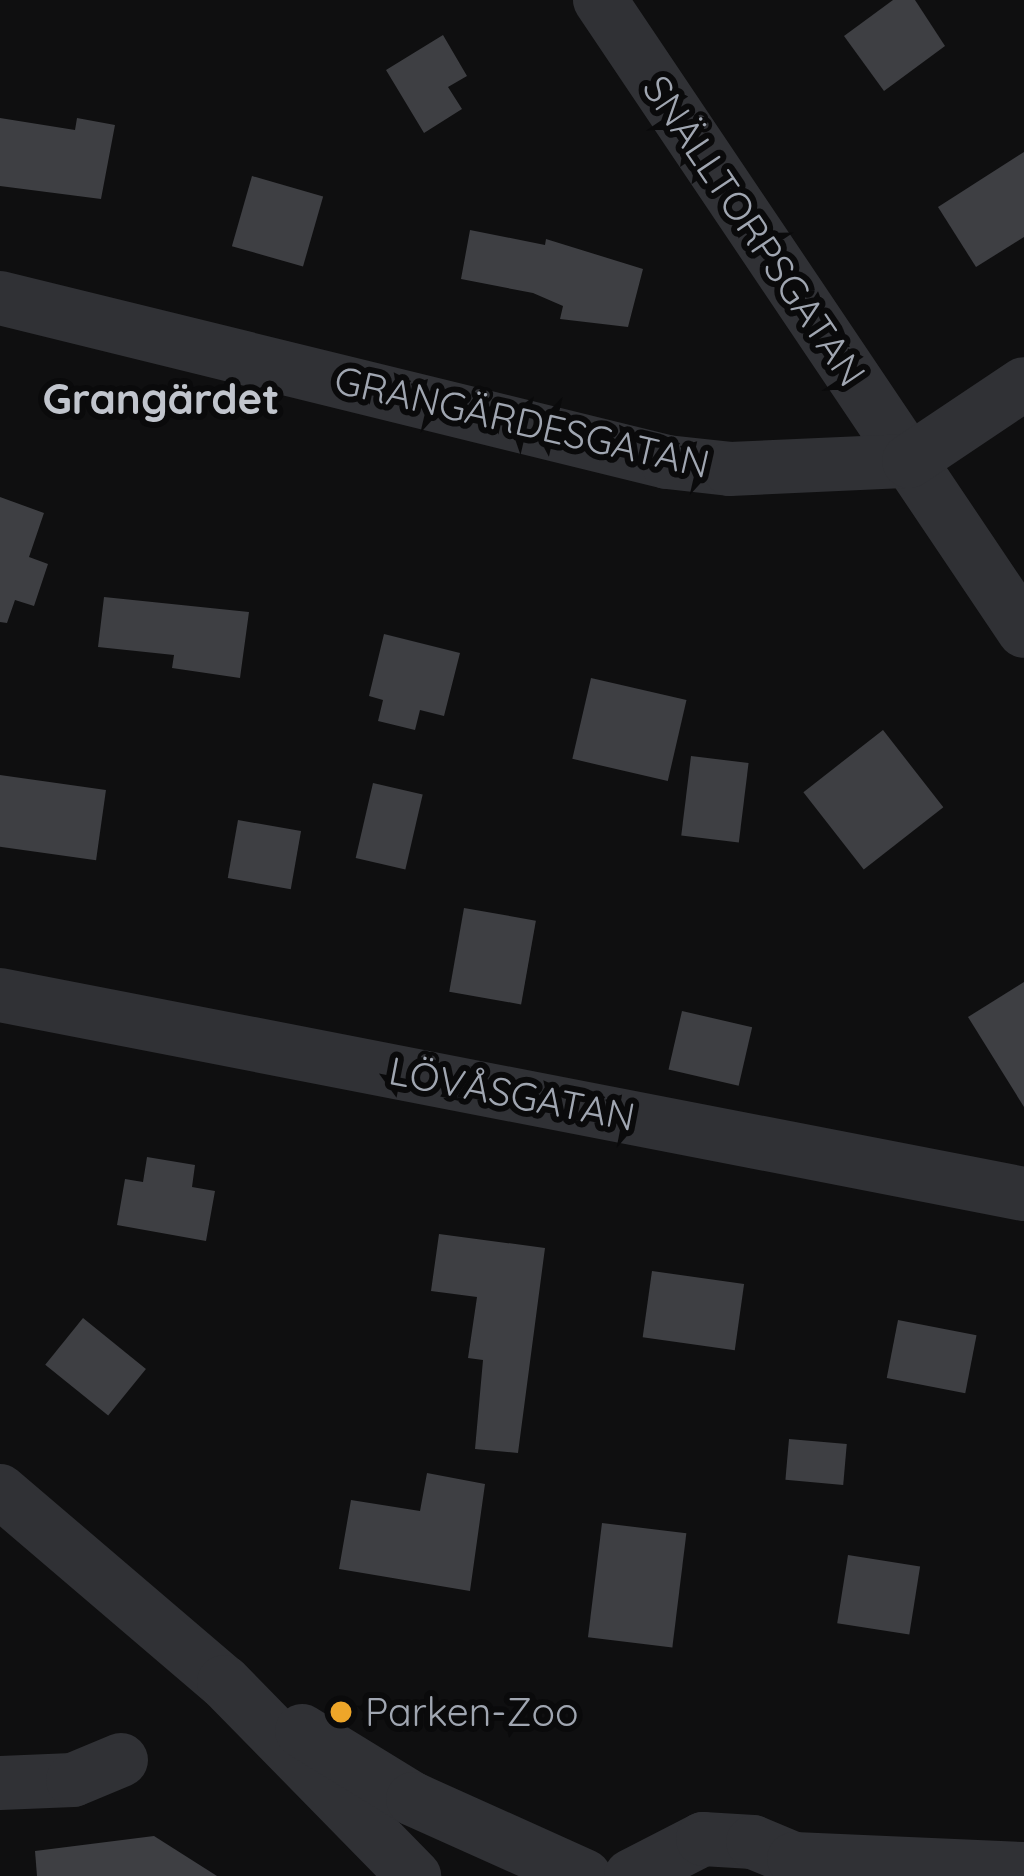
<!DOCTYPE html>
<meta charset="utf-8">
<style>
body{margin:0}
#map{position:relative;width:1024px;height:1876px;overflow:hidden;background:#0f0f10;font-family:Quicksand,sans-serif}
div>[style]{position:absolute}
.building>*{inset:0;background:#3e3f43;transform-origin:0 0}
.minor>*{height:54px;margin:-27px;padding:0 27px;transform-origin:27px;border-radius:27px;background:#303135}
.dots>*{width:33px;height:33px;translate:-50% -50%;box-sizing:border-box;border:6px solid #0a0a0b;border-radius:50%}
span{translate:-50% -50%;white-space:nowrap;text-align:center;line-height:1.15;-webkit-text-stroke:12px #0a0a0b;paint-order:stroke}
.street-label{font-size:39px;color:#a0a6b1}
.poi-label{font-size:39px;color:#a0a6b1}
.left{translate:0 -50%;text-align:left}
.neighbourhood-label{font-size:42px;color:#c1c5cd;font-weight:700}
</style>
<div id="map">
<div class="building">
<div style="clip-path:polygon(893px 0,915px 0,945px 46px,884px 91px,844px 36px)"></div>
<div style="clip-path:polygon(443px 35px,467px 76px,448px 87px,462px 109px,424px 133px,386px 70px)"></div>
<div style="clip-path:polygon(0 118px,75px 130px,77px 118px,115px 125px,101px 199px,0 186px)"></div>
<div style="clip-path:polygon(1024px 152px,1024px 237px,976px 267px,938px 207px)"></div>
<div style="left:252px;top:176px;width:74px;height:73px;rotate:16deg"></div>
<div style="clip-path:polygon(470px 230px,545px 245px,546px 239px,643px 269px,628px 327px,560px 319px,563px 306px,533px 293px,461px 279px)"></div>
<div style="clip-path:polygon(0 497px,44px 513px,29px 557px,48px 564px,34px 606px,15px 600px,7px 623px,0 622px)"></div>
<div style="clip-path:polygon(104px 597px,249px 612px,240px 678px,172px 668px,174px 655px,98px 647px)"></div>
<div style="clip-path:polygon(384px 634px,460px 653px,444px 716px,420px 710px,415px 730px,378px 721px,383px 700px,369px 696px)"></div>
<div style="left:591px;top:678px;width:98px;height:83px;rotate:13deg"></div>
<div style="left:883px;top:730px;width:98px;height:101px;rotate:52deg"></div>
<div style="left:691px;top:756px;width:58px;height:80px;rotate:7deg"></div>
<div style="left:0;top:775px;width:107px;height:71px;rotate:8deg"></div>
<div style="left:373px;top:783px;width:51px;height:77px;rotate:13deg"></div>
<div style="left:238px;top:820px;width:64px;height:59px;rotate:10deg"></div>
<div style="left:464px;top:908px;width:73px;height:85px;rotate:10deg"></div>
<div style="clip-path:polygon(1024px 982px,1024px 1107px,968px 1017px)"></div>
<div style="left:682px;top:1011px;width:72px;height:60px;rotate:13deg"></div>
<div style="clip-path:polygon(147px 1157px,195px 1165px,192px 1187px,215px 1191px,206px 1241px,117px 1225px,125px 1179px,143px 1182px)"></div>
<div style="clip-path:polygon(439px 1234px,545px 1248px,518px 1453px,475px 1449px,483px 1360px,468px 1358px,477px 1297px,431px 1291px)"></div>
<div style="left:652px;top:1271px;width:93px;height:67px;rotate:8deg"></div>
<div style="left:83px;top:1318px;width:81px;height:60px;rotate:39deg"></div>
<div style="left:898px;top:1320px;width:80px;height:59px;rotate:11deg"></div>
<div style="left:789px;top:1439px;width:58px;height:41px;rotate:5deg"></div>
<div style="clip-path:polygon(427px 1473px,485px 1484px,470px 1591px,339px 1569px,351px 1500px,420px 1511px)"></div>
<div style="left:602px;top:1523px;width:85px;height:115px;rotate:7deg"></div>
<div style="left:848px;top:1555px;width:73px;height:69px;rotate:9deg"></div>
<div style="clip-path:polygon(154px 1836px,217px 1876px,37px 1876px,35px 1851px)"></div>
</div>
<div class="minor">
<div style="left:600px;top:0;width:760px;rotate:56.1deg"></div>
<div style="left:0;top:298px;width:687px;rotate:13.81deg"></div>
<div style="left:667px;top:462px;width:63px;rotate:6.3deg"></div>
<div style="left:730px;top:469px;width:179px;rotate:-2.6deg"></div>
<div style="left:909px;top:461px;width:138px;rotate:-33.8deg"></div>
<div style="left:0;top:995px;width:1043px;rotate:11deg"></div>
<div style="left:0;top:1491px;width:294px;rotate:40.5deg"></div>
<div style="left:224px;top:1682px;width:272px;rotate:45.6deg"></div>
<div style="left:302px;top:1731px;width:130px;rotate:31.5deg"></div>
<div style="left:413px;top:1799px;width:188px;rotate:24.2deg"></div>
<div style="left:0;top:1783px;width:73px;rotate:-2.4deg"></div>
<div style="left:73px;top:1780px;width:52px;rotate:-22.6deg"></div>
<div style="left:631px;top:1876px;width:81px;rotate:-27.2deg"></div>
<div style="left:703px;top:1839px;width:50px;rotate:3.4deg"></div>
<div style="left:753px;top:1842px;width:44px;rotate:22.5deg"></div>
<div style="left:794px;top:1859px;width:230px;rotate:2.5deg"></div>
</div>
<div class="dots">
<div style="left:341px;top:1712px;background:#eea629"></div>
</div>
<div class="street-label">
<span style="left:754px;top:231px;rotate:56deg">SNÄLLTORPSGATAN</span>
<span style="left:522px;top:422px;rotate:13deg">GRANGÄRDESGATAN</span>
<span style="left:512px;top:1094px;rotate:11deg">LÖVÅSGATAN</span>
</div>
<div class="poi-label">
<span class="left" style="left:365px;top:1712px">Parken-Zoo</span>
</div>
<div class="neighbourhood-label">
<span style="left:161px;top:399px">Grangärdet</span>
</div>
</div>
